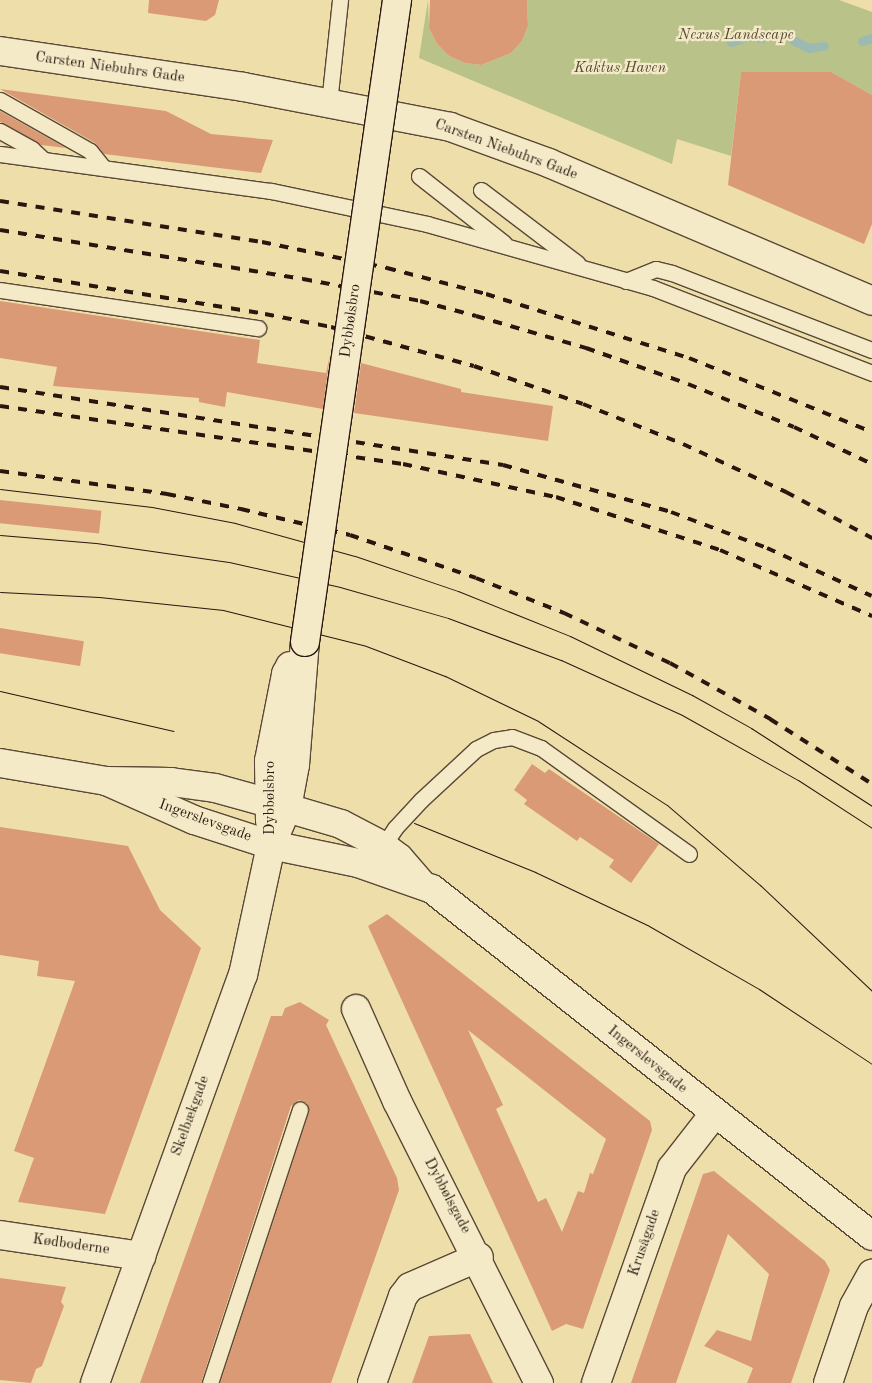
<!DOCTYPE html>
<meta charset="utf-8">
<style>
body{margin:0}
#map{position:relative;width:872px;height:1383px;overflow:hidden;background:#eedfaa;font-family:"Old Standard TT",serif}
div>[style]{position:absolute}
.green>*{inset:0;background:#b8c289}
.stream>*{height:9px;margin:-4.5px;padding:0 4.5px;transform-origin:4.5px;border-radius:4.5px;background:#9cbab2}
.building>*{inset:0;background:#db9a76;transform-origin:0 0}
.roads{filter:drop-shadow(1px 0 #5a4836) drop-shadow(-1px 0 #5a4836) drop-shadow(0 1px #5a4836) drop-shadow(0 -1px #5a4836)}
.lane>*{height:15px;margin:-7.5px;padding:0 7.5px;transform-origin:7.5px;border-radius:7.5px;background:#f4eac8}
.street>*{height:28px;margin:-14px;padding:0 14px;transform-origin:14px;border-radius:14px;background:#f4eac8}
.secondary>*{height:28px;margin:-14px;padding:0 14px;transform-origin:14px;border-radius:14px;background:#f4eac8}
.tram>*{height:1px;margin:-0.5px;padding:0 0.5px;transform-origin:0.5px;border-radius:0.5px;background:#29160f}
.rail>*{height:4px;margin-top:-2px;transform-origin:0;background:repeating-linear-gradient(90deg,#29160f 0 9px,transparent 0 18px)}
.bridges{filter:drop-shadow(1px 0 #29160f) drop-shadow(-1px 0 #29160f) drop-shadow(0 1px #29160f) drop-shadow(0 -1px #29160f)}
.secondary-bridge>*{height:28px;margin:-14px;padding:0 14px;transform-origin:14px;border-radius:14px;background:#f4eac8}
span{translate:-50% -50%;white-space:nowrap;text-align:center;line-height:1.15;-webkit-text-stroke:4.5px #f4eac8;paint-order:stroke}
.park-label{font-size:15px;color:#544a34;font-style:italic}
.street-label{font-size:15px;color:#29160f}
</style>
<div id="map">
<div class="green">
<div style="clip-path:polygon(428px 0,429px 28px,437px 44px,449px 56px,465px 63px,481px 65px,511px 53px,522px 41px,528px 26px,527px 0,839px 0,872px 12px,872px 95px,831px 72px,741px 72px,731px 156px,677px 139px,672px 164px,419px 58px)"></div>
</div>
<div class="stream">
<div style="left:793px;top:40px;width:18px;rotate:27deg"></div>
<div style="left:809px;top:48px;width:15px;rotate:-8deg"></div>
<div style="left:862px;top:41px;width:10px;rotate:-17deg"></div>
<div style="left:731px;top:42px;width:18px;rotate:-19deg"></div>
<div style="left:748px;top:36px;width:14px;rotate:8deg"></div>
</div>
<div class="building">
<div style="clip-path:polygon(149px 0,219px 0,215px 15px,206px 21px,148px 13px)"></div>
<div style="clip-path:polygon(430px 0,527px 0,528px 26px,522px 41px,511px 53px,481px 65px,465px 63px,449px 56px,437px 44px,429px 28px)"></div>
<div style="clip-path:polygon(741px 72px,831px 72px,872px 95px,872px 224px,864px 244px,728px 185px)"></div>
<div style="clip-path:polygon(0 89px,166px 111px,211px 134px,273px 140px,261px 173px,104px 154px,95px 143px)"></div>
<div style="clip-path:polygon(0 111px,66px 148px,41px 145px,0 122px)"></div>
<div style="clip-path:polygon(0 301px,260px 340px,257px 363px,326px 373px,330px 355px,323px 409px,227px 392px,225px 407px,199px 402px,199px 398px,53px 386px,57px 367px,0 358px)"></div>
<div style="clip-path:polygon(361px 363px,461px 389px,461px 392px,553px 406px,548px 441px,354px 413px)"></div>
<div style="left:0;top:500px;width:102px;height:23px;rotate:6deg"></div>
<div style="left:0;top:628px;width:85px;height:25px;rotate:9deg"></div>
<div style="clip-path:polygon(532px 764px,545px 773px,549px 769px,659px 844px,631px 883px,609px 867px,614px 860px,580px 837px,577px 841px,524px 804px,527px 800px,514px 790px)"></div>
<div style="clip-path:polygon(0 827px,128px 846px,160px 910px,201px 948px,105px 1214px,18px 1202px,34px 1158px,14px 1151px,75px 981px,37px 976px,39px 961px,0 955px)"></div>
<div style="clip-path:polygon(evenodd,387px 914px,650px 1121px,652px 1130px,583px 1329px,566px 1324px,552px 1331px,368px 926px,387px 914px,468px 1030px,606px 1139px,593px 1174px,590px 1173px,584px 1193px,578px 1191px,562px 1232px,546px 1198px,538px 1202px,496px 1109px,503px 1105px,468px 1030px)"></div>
<div style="clip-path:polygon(300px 1002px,329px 1020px,326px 1025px,397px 1178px,399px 1190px,331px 1383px,220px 1383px,309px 1112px,307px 1103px,299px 1100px,291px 1106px,201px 1383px,140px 1383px,271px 1016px,282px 1016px,285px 1008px)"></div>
<div style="clip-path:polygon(714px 1171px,825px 1261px,830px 1270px,791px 1383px,747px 1383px,753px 1368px,704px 1346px,717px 1330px,751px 1341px,769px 1274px,728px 1234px,676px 1383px,631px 1383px,703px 1174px)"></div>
<div style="clip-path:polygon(0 1278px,66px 1287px,61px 1302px,64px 1306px,42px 1366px,36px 1369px,31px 1383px,0 1380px)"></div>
<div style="clip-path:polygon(470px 1334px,493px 1383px,412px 1383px,429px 1336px)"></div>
</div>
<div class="roads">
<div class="lane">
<div style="left:0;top:100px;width:103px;rotate:29.5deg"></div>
<div style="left:90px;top:151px;width:22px;rotate:51deg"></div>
<div style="left:329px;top:103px;width:104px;rotate:-83.9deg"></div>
<div style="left:0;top:131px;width:37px;rotate:29deg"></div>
<div style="left:32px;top:149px;width:16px;rotate:43deg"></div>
<div style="left:0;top:154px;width:274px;rotate:7.8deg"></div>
<div style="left:271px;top:191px;width:159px;rotate:11.9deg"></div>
<div style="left:427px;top:224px;width:235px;rotate:15.8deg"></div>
<div style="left:653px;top:288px;width:235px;rotate:21.2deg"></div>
<div style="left:419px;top:176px;width:108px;rotate:38.2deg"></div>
<div style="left:481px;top:190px;width:121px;rotate:37.2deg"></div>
<div style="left:626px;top:281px;width:32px;rotate:-22deg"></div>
<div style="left:656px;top:269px;width:16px;rotate:14deg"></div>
<div style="left:672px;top:273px;width:214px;rotate:21.1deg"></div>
<div style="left:0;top:290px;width:261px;rotate:8.4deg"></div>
<div style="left:383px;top:846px;width:22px;rotate:-56deg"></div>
<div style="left:395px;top:828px;width:38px;rotate:-47deg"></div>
<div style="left:421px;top:800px;width:75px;rotate:-42.8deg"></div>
<div style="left:476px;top:749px;width:20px;rotate:-27deg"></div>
<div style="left:494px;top:740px;width:18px;rotate:-9deg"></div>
<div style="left:512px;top:737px;width:31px;rotate:21deg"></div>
<div style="left:541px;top:748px;width:182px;rotate:35.6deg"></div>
<div style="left:210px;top:1383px;width:288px;rotate:-71.8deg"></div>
</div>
<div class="street">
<div style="left:0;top:51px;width:246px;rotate:8.4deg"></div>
<div style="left:243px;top:87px;width:211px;rotate:10.9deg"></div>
<div style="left:450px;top:127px;width:105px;rotate:20deg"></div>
<div style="left:549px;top:163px;width:351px;rotate:23.1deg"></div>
<div style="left:356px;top:1009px;width:101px;rotate:66deg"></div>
<div style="left:397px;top:1101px;width:316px;rotate:63.3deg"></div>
<div style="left:0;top:1235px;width:143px;rotate:8.5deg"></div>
<div style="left:372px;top:1383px;width:92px;rotate:-70.4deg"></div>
<div style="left:403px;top:1296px;width:11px;rotate:-52deg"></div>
<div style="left:410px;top:1287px;width:75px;rotate:-23.5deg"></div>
<div style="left:596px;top:1383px;width:228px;rotate:-70.5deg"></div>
<div style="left:672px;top:1168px;width:68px;rotate:-52.1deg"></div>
<div style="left:828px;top:1383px;width:81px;rotate:-71.3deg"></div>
<div style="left:854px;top:1306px;width:37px;rotate:-61deg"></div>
</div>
<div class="secondary">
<div style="left:0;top:763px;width:108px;rotate:9.6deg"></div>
<div style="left:106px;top:781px;width:65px;rotate:0.9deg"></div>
<div style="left:171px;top:782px;width:44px;rotate:7.8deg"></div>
<div style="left:215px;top:788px;width:75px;rotate:15.5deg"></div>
<div style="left:287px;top:808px;width:56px;rotate:16.5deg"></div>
<div style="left:341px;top:824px;width:47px;rotate:27.6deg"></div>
<div style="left:383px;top:846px;width:20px;rotate:37deg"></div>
<div style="left:399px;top:858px;width:33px;rotate:49deg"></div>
<div style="left:106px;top:781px;width:96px;rotate:23.9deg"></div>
<div style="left:194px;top:820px;width:81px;rotate:18deg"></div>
<div style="left:271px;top:845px;width:89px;rotate:11.7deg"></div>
<div style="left:358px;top:863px;width:78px;rotate:19.4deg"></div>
<div style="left:432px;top:889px;width:560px;rotate:38.26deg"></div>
<div style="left:270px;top:821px;width:60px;rotate:-91deg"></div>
<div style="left:269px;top:761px;width:89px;rotate:-78.9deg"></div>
<div style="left:286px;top:674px;width:9px;rotate:-63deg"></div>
<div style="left:95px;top:1383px;width:434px;rotate:-70.1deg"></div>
<div style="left:243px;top:975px;width:133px;rotate:-77.8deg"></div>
<div style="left:271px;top:845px;width:40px;rotate:-66.6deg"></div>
<div style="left:287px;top:808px;width:44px;rotate:-79.5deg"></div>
<div style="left:295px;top:765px;width:123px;rotate:-85.4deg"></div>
</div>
</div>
<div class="tram">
<div style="left:0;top:489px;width:153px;rotate:6.8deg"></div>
<div style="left:152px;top:507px;width:85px;rotate:10.9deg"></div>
<div style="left:235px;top:523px;width:124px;rotate:15.4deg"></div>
<div style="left:355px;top:556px;width:109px;rotate:18.8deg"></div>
<div style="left:458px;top:591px;width:121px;rotate:21.9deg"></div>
<div style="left:570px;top:636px;width:136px;rotate:25.8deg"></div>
<div style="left:692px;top:695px;width:68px;rotate:29.2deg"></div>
<div style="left:751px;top:728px;width:144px;rotate:32.8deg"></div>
<div style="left:0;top:535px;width:96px;rotate:4.8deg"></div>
<div style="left:96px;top:543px;width:134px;rotate:8.1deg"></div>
<div style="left:229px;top:562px;width:114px;rotate:12.7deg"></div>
<div style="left:340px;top:587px;width:112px;rotate:16deg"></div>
<div style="left:448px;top:618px;width:121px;rotate:20.4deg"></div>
<div style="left:561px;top:660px;width:133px;rotate:24.4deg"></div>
<div style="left:682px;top:715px;width:133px;rotate:29.3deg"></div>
<div style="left:798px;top:780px;width:88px;rotate:33deg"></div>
<div style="left:0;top:592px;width:99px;rotate:2.9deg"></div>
<div style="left:99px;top:597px;width:125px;rotate:6deg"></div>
<div style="left:223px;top:610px;width:147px;rotate:14.1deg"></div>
<div style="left:366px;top:646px;width:85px;rotate:20.8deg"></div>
<div style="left:445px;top:676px;width:103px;rotate:25.8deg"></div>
<div style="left:538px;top:721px;width:154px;rotate:33.1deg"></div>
<div style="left:667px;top:805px;width:123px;rotate:40.7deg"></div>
<div style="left:760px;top:885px;width:154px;rotate:43.4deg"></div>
<div style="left:0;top:691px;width:178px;rotate:13deg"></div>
<div style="left:414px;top:823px;width:131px;rotate:22deg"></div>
<div style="left:535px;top:872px;width:126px;rotate:25.3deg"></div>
<div style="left:649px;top:926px;width:127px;rotate:29.8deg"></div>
<div style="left:759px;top:989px;width:136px;rotate:33.6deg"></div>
</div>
<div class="rail">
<div style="left:0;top:201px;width:265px;rotate:8.9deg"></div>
<div style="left:262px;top:242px;width:128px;rotate:11.7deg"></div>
<div style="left:387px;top:268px;width:102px;rotate:14.7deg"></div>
<div style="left:486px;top:294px;width:213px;rotate:17.5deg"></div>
<div style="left:689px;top:358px;width:197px;rotate:22deg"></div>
<div style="left:0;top:230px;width:307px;rotate:9.2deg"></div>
<div style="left:303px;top:279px;width:119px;rotate:10.6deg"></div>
<div style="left:420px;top:301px;width:58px;rotate:15deg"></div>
<div style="left:476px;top:316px;width:115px;rotate:16.2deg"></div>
<div style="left:586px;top:348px;width:108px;rotate:19.4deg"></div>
<div style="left:688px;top:384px;width:114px;rotate:22.1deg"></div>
<div style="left:794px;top:427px;width:86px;rotate:25.4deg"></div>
<div style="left:0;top:271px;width:268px;rotate:9.2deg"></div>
<div style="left:265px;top:314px;width:67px;rotate:11.1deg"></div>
<div style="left:331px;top:327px;width:148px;rotate:15.3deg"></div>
<div style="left:474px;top:366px;width:115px;rotate:19.2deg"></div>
<div style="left:583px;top:404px;width:108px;rotate:21.8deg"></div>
<div style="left:683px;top:444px;width:114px;rotate:25deg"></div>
<div style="left:786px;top:492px;width:98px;rotate:28.1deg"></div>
<div style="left:0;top:387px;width:509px;rotate:8.81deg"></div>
<div style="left:503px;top:465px;width:174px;rotate:15.6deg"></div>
<div style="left:671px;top:512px;width:103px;rotate:20.6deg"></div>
<div style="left:767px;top:548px;width:115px;rotate:24.6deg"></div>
<div style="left:0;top:406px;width:407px;rotate:8.2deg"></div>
<div style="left:403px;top:464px;width:157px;rotate:12.2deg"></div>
<div style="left:556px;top:497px;width:172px;rotate:17.9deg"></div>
<div style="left:720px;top:550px;width:166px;rotate:23.5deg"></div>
<div style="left:0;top:471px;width:169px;rotate:7.8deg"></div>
<div style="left:167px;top:494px;width:76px;rotate:11.5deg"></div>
<div style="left:241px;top:509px;width:112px;rotate:13.4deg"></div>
<div style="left:350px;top:535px;width:133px;rotate:18.8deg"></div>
<div style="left:476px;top:578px;width:95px;rotate:21.7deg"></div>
<div style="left:564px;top:613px;width:117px;rotate:25.3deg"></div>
<div style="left:670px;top:663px;width:115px;rotate:29.2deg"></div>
<div style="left:770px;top:719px;width:121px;rotate:32.5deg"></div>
</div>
<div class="bridges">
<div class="secondary-bridge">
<div style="left:305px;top:642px;width:649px;rotate:-81.84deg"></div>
</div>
</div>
<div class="park-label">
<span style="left:736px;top:36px">Nexus Landscape</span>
<span style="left:620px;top:69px">Kaktus Haven</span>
</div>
<div class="street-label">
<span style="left:110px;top:68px;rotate:8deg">Carsten Niebuhrs Gade</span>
<span style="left:506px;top:150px;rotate:20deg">Carsten Niebuhrs Gade</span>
<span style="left:351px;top:321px;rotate:-82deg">Dybbølsbro</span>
<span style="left:271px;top:798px;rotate:-90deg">Dybbølsbro</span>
<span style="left:205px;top:821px;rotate:20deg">Ingerslevsgade</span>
<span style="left:647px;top:1060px;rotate:39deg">Ingerslevsgade</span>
<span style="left:191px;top:1116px;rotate:-70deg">Skelbækgade</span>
<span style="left:447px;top:1196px;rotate:62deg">Dybbølsgade</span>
<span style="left:645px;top:1243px;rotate:-71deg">Krusågade</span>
<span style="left:71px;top:1245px;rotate:8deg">Kødboderne</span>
</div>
</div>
